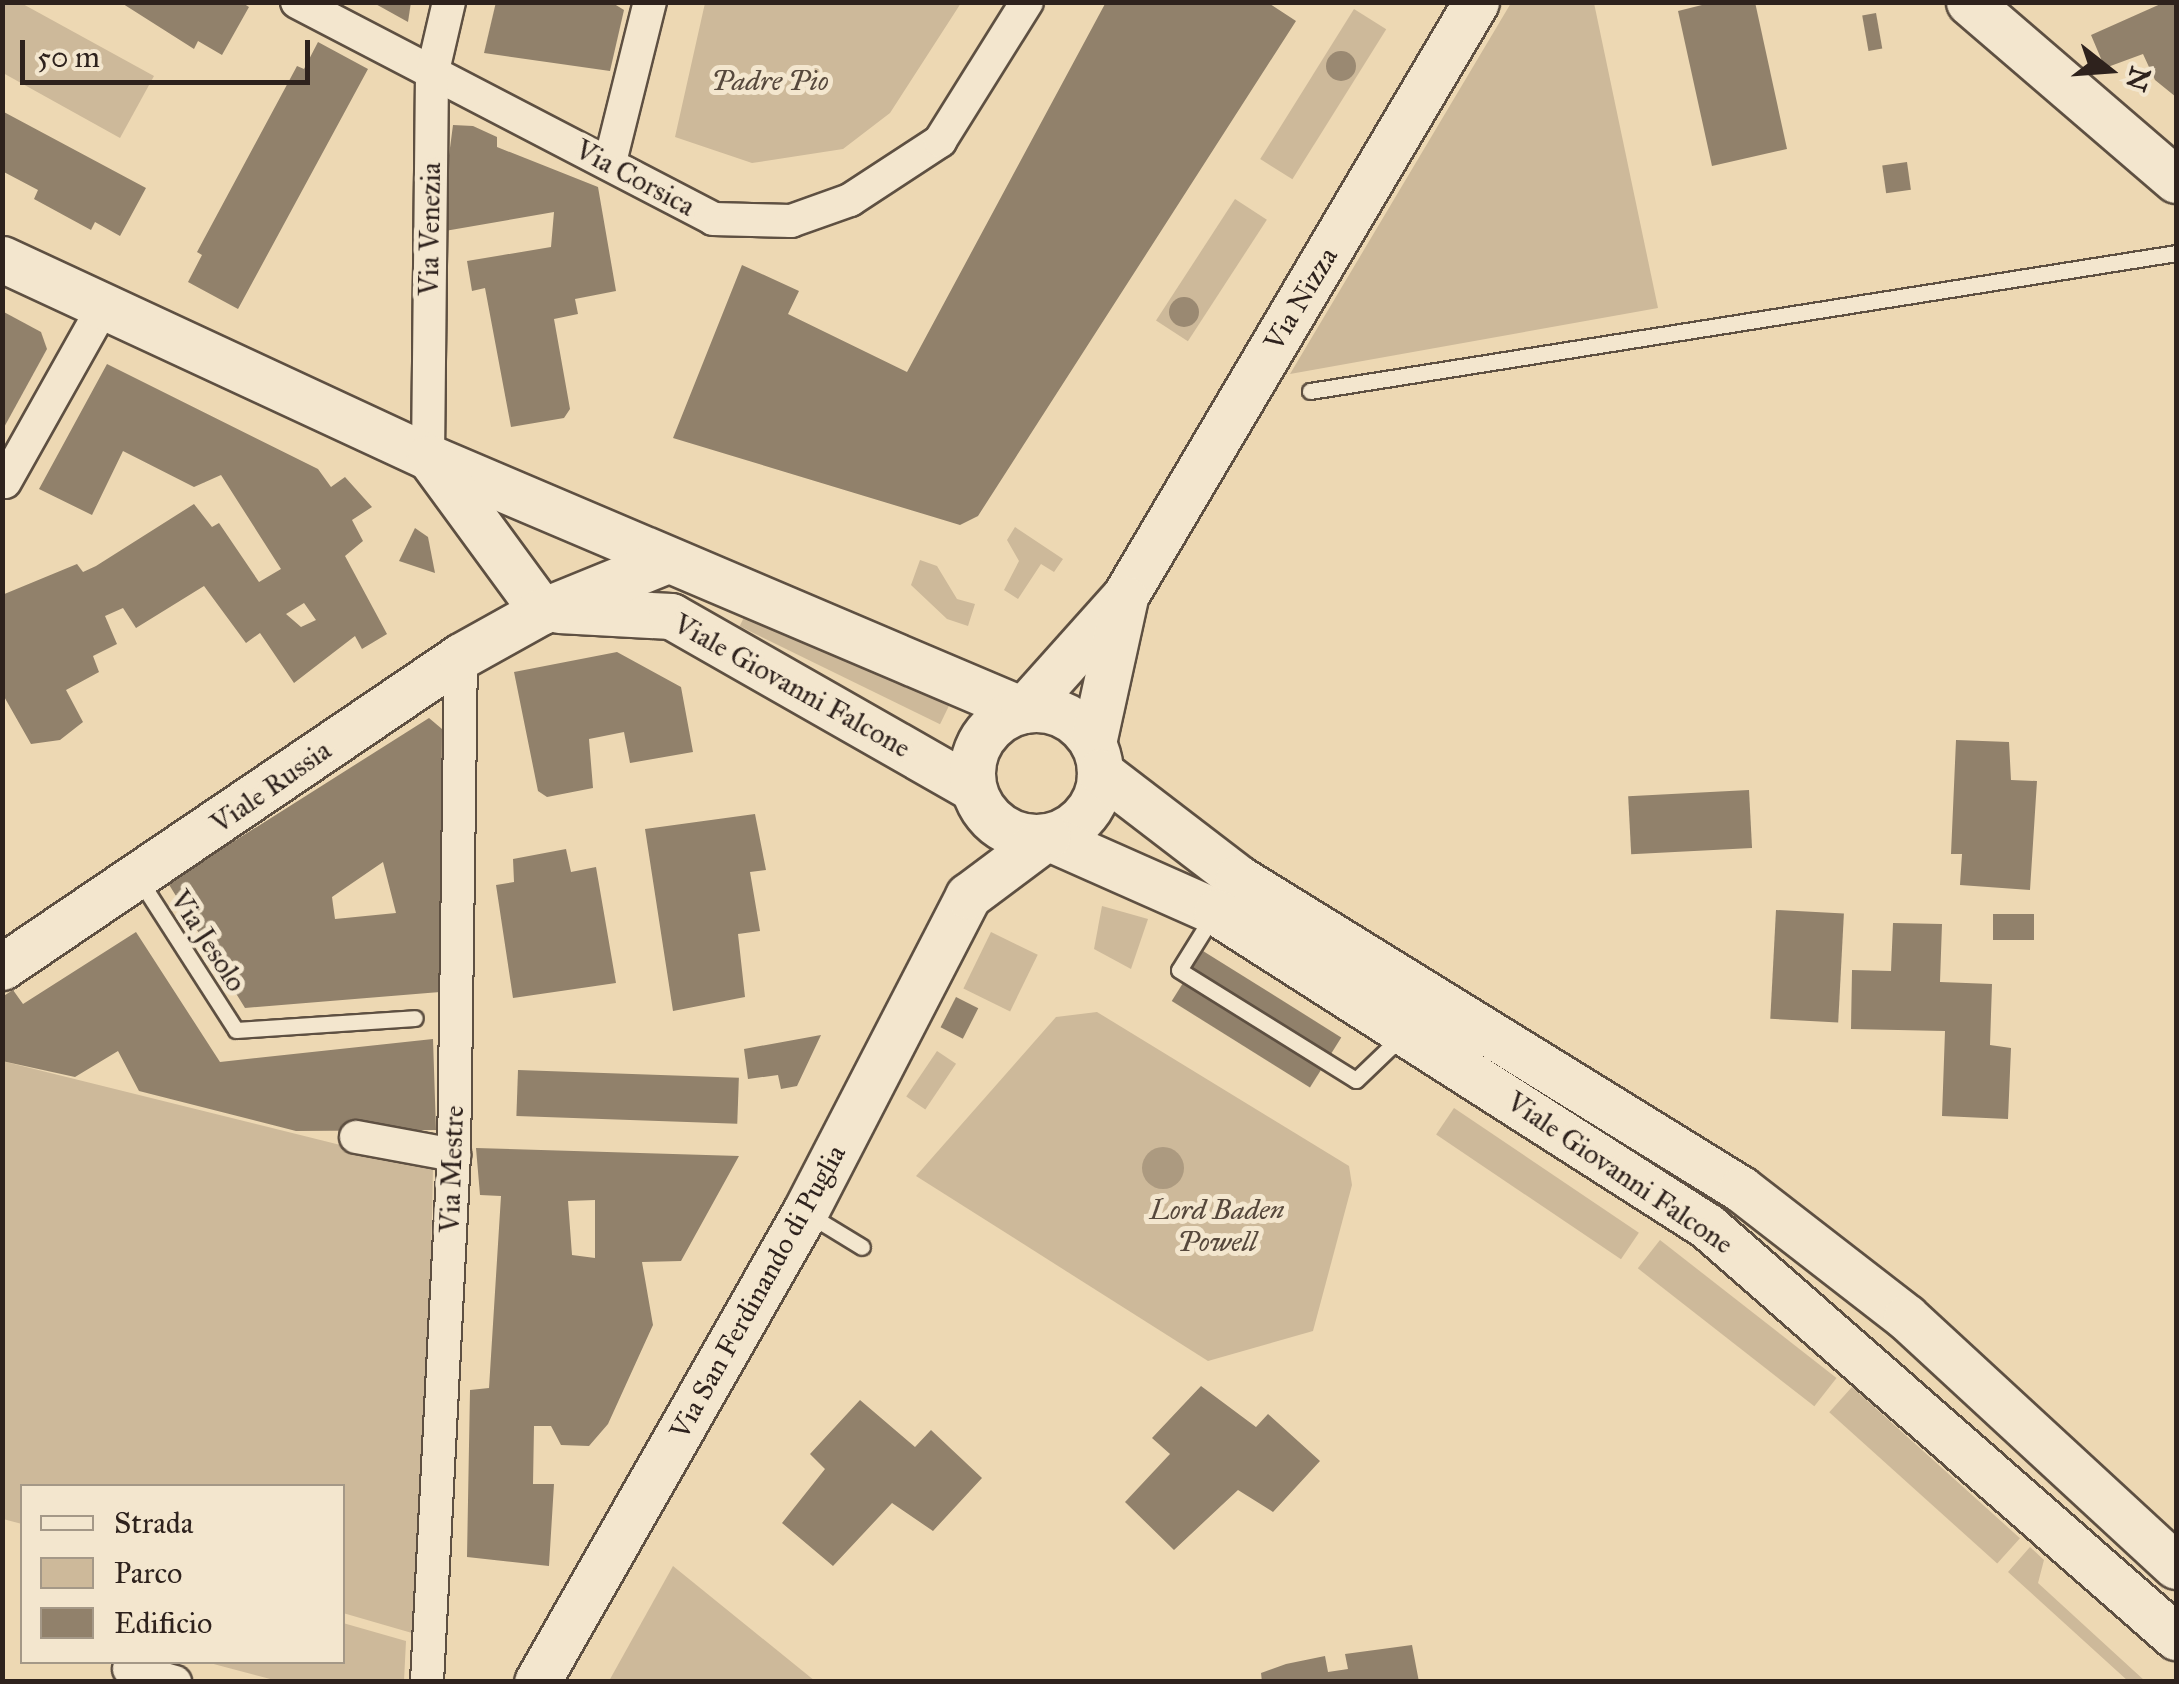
<!DOCTYPE html>
<style>
body{margin:0}
#map{position:relative;width:2179px;height:1684px;overflow:hidden;background:#edd8b3;font-family:"IM FELL Great Primer",serif}
div>[style]{position:absolute}
.green>*{inset:0;background:#cdb99a;transform-origin:0 0}
.water>*{inset:0;background:#ac9a80}
.round{border-radius:50%}
.building>*{inset:0;background:#91816b;transform-origin:0 0}
.roads{filter:drop-shadow(2px 0 #5e5042) drop-shadow(-2px 0 #5e5042) drop-shadow(0 2px #5e5042) drop-shadow(0 -2px #5e5042)}
.lane>*{height:15px;margin:-7.5px;padding:0 7.5px;transform-origin:7.5px;border-radius:7.5px;background:#f3e6ce}
.street>*{height:32px;margin:-16px;padding:0 16px;transform-origin:16px;border-radius:16px;background:#f3e6ce}
.secondary>*{height:45px;margin:-22.5px;padding:0 22.5px;transform-origin:22.5px;border-radius:22.5px;background:#f3e6ce}
.secondary>.ring{margin:-22.5px;padding:0;box-sizing:content-box;background:none;border:45px solid #f3e6ce;border-radius:50%}
.trees>*{width:30px;height:30px;margin:-15px;border-radius:50%;background:#9a8972}
span{translate:-50% -50%;white-space:nowrap;text-align:center;line-height:1.15;-webkit-text-stroke:10px #f3e6ce;paint-order:stroke}
.park-label{font-size:28px;color:#56483c;font-style:italic}
.street-label{font-size:28px;color:#2e221d}
.frame{position:absolute;inset:0;border:5px solid #2e221d;pointer-events:none}
.legend{position:absolute;left:20px;top:1484px;width:325px;height:180px;box-sizing:border-box;background:#f3e6ce;border:2px solid #a49887;margin:0;padding:12px 18px;list-style:none;font-size:30px;color:#2e221d}
.legend li{display:flex;align-items:center;gap:20px;height:50px}
.legend b{width:50px;border:2px solid #a49887}
.north{position:absolute;left:2059px;top:20px;width:100px;height:100px;-webkit-text-stroke:8px #f3e6ce;paint-order:stroke;rotate:107deg;font-size:28px;font-weight:700;line-height:40px;text-align:center;color:#2e221d}
.north::after{content:'';display:block;margin:auto;width:35px;height:45px;background:#2e221d;clip-path:polygon(50% 0,100% 100%,50% 72%,0 100%)}
.scale{position:absolute;left:20px;top:40px;width:290px;height:45px;box-sizing:border-box;border:5px solid #2e221d;border-top:0;padding-left:12px;font-size:30px;line-height:35px;white-space:nowrap;color:#2e221d;-webkit-text-stroke:8px #f3e6ce;paint-order:stroke}
</style>
<div id="map">
<div class="green">
<div style="clip-path:polygon(21px 3px,154px 76px,120px 138px,3px 73px,3px 3px)"></div>
<div style="clip-path:polygon(705px 3px,705px 2px,961px 3px,890px 113px,843px 149px,752px 163px,675px 137px)"></div>
<div style="clip-path:polygon(1511px 3px,1594px 3px,1658px 308px,1290px 374px)"></div>
<div style="left:1354px;top:9px;width:38px;height:177px;rotate:32deg"></div>
<div style="left:1235px;top:199px;width:38px;height:145px;rotate:33deg"></div>
<div style="clip-path:polygon(1015px 527px,1063px 559px,1054px 572px,1041px 564px,1018px 599px,1004px 590px,1019px 561px,1007px 540px)"></div>
<div style="clip-path:polygon(920px 560px,937px 566px,957px 599px,975px 604px,968px 626px,947px 619px,911px 585px)"></div>
<div style="left:751px;top:603px;width:223px;height:26px;rotate:26deg"></div>
<div style="clip-path:polygon(1102px 906px,1148px 919px,1131px 969px,1094px 949px)"></div>
<div style="left:991px;top:932px;width:52px;height:63px;rotate:26deg"></div>
<div style="clip-path:polygon(1097px 1012px,1349px 1166px,1352px 1185px,1313px 1331px,1208px 1361px,916px 1176px,1056px 1017px)"></div>
<div style="left:937px;top:1051px;width:23px;height:55px;rotate:34deg"></div>
<div style="clip-path:polygon(2px 1061px,433px 1168px,426px 1496px,412px 1633px,343px 1613px,342px 1486px,22px 1486px,22px 1524px,3px 1519px)"></div>
<div style="left:1454px;top:1108px;width:223px;height:32px;rotate:34deg"></div>
<div style="left:1660px;top:1240px;width:224px;height:36px;rotate:38deg"></div>
<div style="left:1852px;top:1387px;width:226px;height:34px;rotate:42deg"></div>
<div style="clip-path:polygon(2030px 1547px,2044px 1560px,2038px 1583px,2145px 1681px,2128px 1681px,2008px 1572px)"></div>
<div style="clip-path:polygon(673px 1566px,815px 1681px,609px 1681px)"></div>
<div style="clip-path:polygon(343px 1623px,406px 1641px,404px 1681px,278px 1681px,206px 1662px,342px 1662px)"></div>
</div>
<div class="water">
<div class="round" style="left:1142px;top:1147px;width:42px;height:42px"></div>
</div>
<div class="building">
<div style="clip-path:polygon(120px 2px,241px 2px,249px 7px,222px 55px,198px 41px,194px 49px)"></div>
<div style="clip-path:polygon(372px 2px,411px 2px,408px 22px)"></div>
<div style="clip-path:polygon(496px 2px,611px 2px,624px 10px,610px 71px,484px 53px)"></div>
<div style="clip-path:polygon(1106px 2px,1267px 2px,1296px 21px,978px 516px,960px 525px,673px 438px,742px 265px,799px 291px,788px 314px,907px 372px)"></div>
<div style="clip-path:polygon(1714px 2px,1755px 2px,1787px 149px,1712px 166px,1678px 11px)"></div>
<div style="clip-path:polygon(2165px 2px,2176px 2px,2176px 97px,2155px 80px,2143px 54px,2105px 68px,2091px 35px)"></div>
<div style="left:1876px;top:13px;width:36px;height:14px;rotate:80deg"></div>
<div style="clip-path:polygon(318px 42px,368px 69px,238px 309px,188px 282px,202px 255px,197px 252px,297px 66px,304px 69px)"></div>
<div style="clip-path:polygon(2px 111px,146px 188px,120px 236px,95px 222px,91px 230px,34px 199px,38px 190px,2px 171px)"></div>
<div style="clip-path:polygon(453px 125px,473px 126px,497px 137px,497px 147px,598px 187px,616px 291px,575px 299px,578px 314px,554px 319px,570px 409px,564px 418px,511px 427px,485px 288px,472px 291px,467px 261px,551px 247px,554px 212px,439px 232px)"></div>
<div style="left:1907px;top:162px;width:28px;height:25px;rotate:82deg"></div>
<div style="clip-path:polygon(2px 311px,41px 332px,47px 349px,2px 431px)"></div>
<div style="clip-path:polygon(evenodd,107px 364px,318px 469px,331px 487px,345px 477px,372px 507px,352px 520px,363px 541px,345px 556px,387px 634px,362px 649px,355px 636px,294px 683px,260px 633px,246px 643px,204px 586px,136px 628px,123px 608px,105px 616px,117px 644px,93px 656px,99px 672px,66px 690px,83px 722px,60px 740px,31px 744px,2px 693px,2px 595px,77px 564px,83px 572px,96px 566px,194px 504px,212px 527px,219px 523px,259px 582px,281px 569px,221px 475px,194px 487px,123px 451px,92px 515px,39px 489px,107px 364px,304px 603px,316px 620px,301px 627px,286px 614px,304px 603px)"></div>
<div style="clip-path:polygon(415px 528px,428px 537px,435px 573px,399px 561px)"></div>
<div style="clip-path:polygon(617px 652px,681px 687px,693px 752px,630px 763px,624px 732px,589px 739px,593px 788px,547px 797px,538px 791px,514px 672px)"></div>
<div style="clip-path:polygon(evenodd,429px 718px,442px 729px,440px 992px,245px 1008px,168px 883px,429px 718px,383px 862px,396px 913px,335px 919px,332px 897px,383px 862px)"></div>
<div style="clip-path:polygon(1956px 740px,2009px 742px,2011px 780px,2037px 781px,2030px 890px,1960px 885px,1962px 854px,1951px 854px)"></div>
<div style="left:1749px;top:790px;width:58px;height:121px;rotate:87deg"></div>
<div style="clip-path:polygon(755px 814px,766px 870px,750px 872px,760px 931px,738px 934px,745px 997px,673px 1011px,645px 829px)"></div>
<div style="clip-path:polygon(566px 849px,571px 872px,596px 867px,616px 983px,513px 998px,496px 885px,514px 882px,513px 859px)"></div>
<div style="left:1776px;top:910px;width:68px;height:109px;rotate:3deg"></div>
<div style="left:2034px;top:914px;width:26px;height:41px;rotate:90deg"></div>
<div style="clip-path:polygon(1893px 923px,1942px 924px,1940px 982px,1992px 984px,1990px 1045px,2011px 1048px,2008px 1119px,1942px 1116px,1945px 1031px,1851px 1029px,1852px 970px,1891px 971px)"></div>
<div style="clip-path:polygon(136px 932px,220px 1062px,433px 1039px,436px 1130px,296px 1131px,139px 1091px,118px 1051px,75px 1077px,2px 1061px,2px 997px,13px 990px,23px 1004px)"></div>
<div style="left:1203px;top:951px;width:163px;height:59px;rotate:32deg"></div>
<div style="left:956px;top:997px;width:25px;height:34px;rotate:27deg"></div>
<div style="clip-path:polygon(821px 1035px,797px 1086px,781px 1089px,778px 1075px,748px 1079px,744px 1049px)"></div>
<div style="left:518px;top:1070px;width:221px;height:46px;rotate:2deg"></div>
<div style="clip-path:polygon(evenodd,476px 1148px,739px 1156px,681px 1261px,642px 1262px,653px 1325px,608px 1424px,589px 1446px,561px 1445px,551px 1426px,534px 1426px,533px 1484px,554px 1484px,549px 1566px,467px 1557px,470px 1390px,489px 1388px,501px 1196px,480px 1195px,476px 1148px,595px 1200px,595px 1258px,572px 1255px,568px 1201px,595px 1200px)"></div>
<div style="clip-path:polygon(1201px 1386px,1256px 1427px,1268px 1414px,1320px 1461px,1273px 1512px,1238px 1490px,1174px 1550px,1125px 1502px,1170px 1454px,1152px 1438px)"></div>
<div style="clip-path:polygon(860px 1400px,915px 1447px,931px 1430px,982px 1478px,933px 1531px,892px 1503px,833px 1566px,782px 1523px,825px 1469px,810px 1454px)"></div>
<div style="clip-path:polygon(1412px 1645px,1419px 1682px,1262px 1682px,1261px 1673px,1286px 1664px,1325px 1656px,1328px 1672px,1348px 1669px,1345px 1654px)"></div>
</div>
<div class="roads">
<div class="lane">
<div style="left:1310px;top:391px;width:877px;rotate:-9.05deg"></div>
<div style="left:139px;top:879px;width:179px;rotate:57.3deg"></div>
<div style="left:236px;top:1030px;width:179px;rotate:-3.8deg"></div>
<div style="left:1212px;top:917px;width:62px;rotate:121.9deg"></div>
<div style="left:1179px;top:970px;width:208px;rotate:31.9deg"></div>
<div style="left:1356px;top:1080px;width:65px;rotate:-43.8deg"></div>
<div style="left:808px;top:1214px;width:63px;rotate:31.4deg"></div>
</div>
<div class="street">
<div style="left:297px;top:2px;width:469px;rotate:27.5deg"></div>
<div style="left:713px;top:219px;width:78px;rotate:1.5deg"></div>
<div style="left:791px;top:221px;width:63px;rotate:-19.6deg"></div>
<div style="left:850px;top:200px;width:108px;rotate:-33.2deg"></div>
<div style="left:940px;top:141px;width:164px;rotate:-58deg"></div>
<div style="left:610px;top:162px;width:165px;rotate:-76deg"></div>
<div style="left:428px;top:457px;width:382px;rotate:-89.4deg"></div>
<div style="left:432px;top:75px;width:75px;rotate:-76.9deg"></div>
<div style="left:5px;top:482px;width:198px;rotate:-60.7deg"></div>
<div style="left:356px;top:1137px;width:100px;rotate:10.4deg"></div>
<div style="left:129px;top:1669px;width:48px;rotate:15.8deg"></div>
<div style="left:427px;top:1682px;width:528px;rotate:-87.07deg"></div>
<div style="left:454px;top:1155px;width:499px;rotate:-89.2deg"></div>
</div>
<div class="secondary">
<div style="left:1969px;top:2px;width:273px;rotate:40.7deg"></div>
<div style="left:2px;top:259px;width:470px;rotate:24.9deg"></div>
<div style="left:428px;top:457px;width:647px;rotate:23.04deg"></div>
<div style="left:430px;top:458px;width:190px;rotate:53.8deg"></div>
<div style="left:559px;top:610px;width:112px;rotate:3.1deg"></div>
<div style="left:671px;top:616px;width:348px;rotate:29.7deg"></div>
<div class="ring" style="left:972px;top:709px;width:83px;height:83px"></div>
<div style="left:1023px;top:710px;width:153px;rotate:-48.2deg"></div>
<div style="left:1125px;top:596px;width:690px;rotate:-59.42deg"></div>
<div style="left:1093px;top:743px;width:148px;rotate:-77.6deg"></div>
<div style="left:1100px;top:772px;width:174px;rotate:37.5deg"></div>
<div style="left:1238px;top:878px;width:591px;rotate:31.73deg"></div>
<div style="left:1741px;top:1189px;width:209px;rotate:37.8deg"></div>
<div style="left:1906px;top:1317px;width:367px;rotate:42.7deg"></div>
<div style="left:1047px;top:837px;width:185px;rotate:23.9deg"></div>
<div style="left:1216px;top:912px;width:583px;rotate:32.6deg"></div>
<div style="left:1707px;top:1226px;width:624px;rotate:41.23deg"></div>
<div style="left:2px;top:967px;width:554px;rotate:-34.12deg"></div>
<div style="left:461px;top:656px;width:93px;rotate:-29.1deg"></div>
<div style="left:542px;top:611px;width:133px;rotate:-22.1deg"></div>
<div style="left:537px;top:1682px;width:541px;rotate:-60.31deg"></div>
<div style="left:805px;top:1212px;width:356px;rotate:-62.7deg"></div>
<div style="left:968px;top:896px;width:99px;rotate:-36.8deg"></div>
</div>
</div>
<div class="trees">
<div style="left:1341px;top:66px"></div>
<div style="left:1184px;top:312px"></div>
</div>
<div class="park-label">
<span style="left:770px;top:81px">Padre Pio</span>
<span style="left:1217px;top:1226px">Lord Baden<br>Powell</span>
</div>
<div class="street-label">
<span style="left:635px;top:178px;rotate:28deg">Via Corsica</span>
<span style="left:430px;top:229px;rotate:-89deg">Via Venezia</span>
<span style="left:1301px;top:299px;rotate:-59deg">Via Nizza</span>
<span style="left:792px;top:686px;rotate:29deg">Viale Giovanni Falcone</span>
<span style="left:271px;top:787px;rotate:-35deg">Viale Russia</span>
<span style="left:208px;top:941px;rotate:57deg">Via Jesolo</span>
<span style="left:452px;top:1169px;rotate:-88deg">Via Mestre</span>
<span style="left:1620px;top:1173px;rotate:34deg">Viale Giovanni Falcone</span>
<span style="left:758px;top:1292px;rotate:-61deg">Via San Ferdinando di Puglia</span>
</div>
<div class="frame"></div>
<ul class="legend">
<li><b style="height:12px;background:#f3e6ce"></b>Strada</li>
<li><b style="height:28px;background:#cdb99a"></b>Parco</li>
<li><b style="height:28px;background:#91816b"></b>Edificio</li>
</ul>
<div class="north">N</div>
<div class="scale">50 m</div>
</div>
